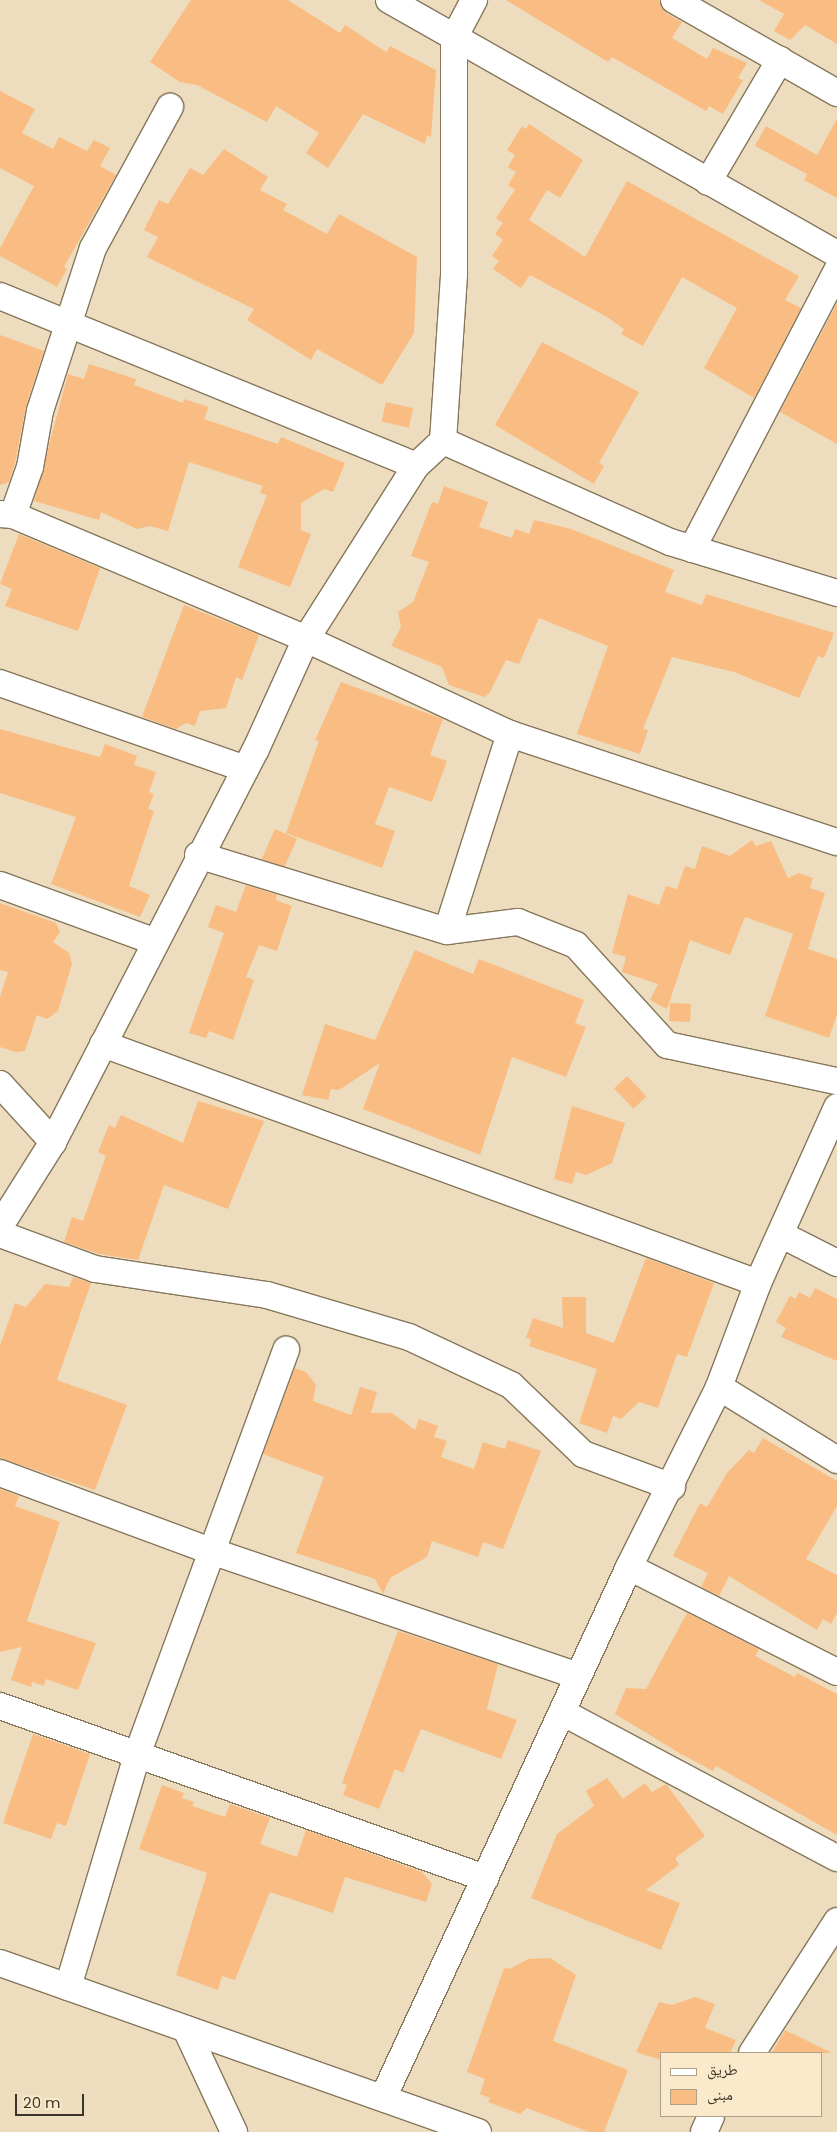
<!DOCTYPE html>
<meta charset="utf-8">
<style>
body{margin:0}
#map{position:relative;width:837px;height:2132px;overflow:hidden;background:#eddcbd;font-family:Poppins,"Noto Naskh Arabic",sans-serif}
div>[style]{position:absolute}
.building>*{inset:0;background:#f9bd83;transform-origin:0 0}
.roads{filter:drop-shadow(1px 0 #86775b) drop-shadow(-1px 0 #86775b) drop-shadow(0 1px #86775b) drop-shadow(0 -1px #86775b)}
.minor>*{height:26px;margin:-13px;padding:0 13px;transform-origin:13px;border-radius:13px;background:#fff}
span{translate:-50% -50%;white-space:nowrap;text-align:center;line-height:1.15;-webkit-text-stroke:5px #fae9ca;paint-order:stroke}
.legend{position:absolute;left:660px;top:2052px;width:162px;height:65px;box-sizing:border-box;background:#fae9ca;border:1px solid #aea18a;margin:0;padding:6px 9px;list-style:none;font-size:15px;color:#3b3529}
.legend li{display:flex;align-items:center;gap:10px;height:25px}
.legend b{width:25px;border:1px solid #aea18a}
.scale{position:absolute;left:15px;top:2094px;width:69px;height:22px;box-sizing:border-box;border:2px solid #3b3529;border-top:0;padding-left:6px;font-size:15px;line-height:18px;white-space:nowrap;color:#3b3529;-webkit-text-stroke:4px #fae9ca;paint-order:stroke}
</style>
<div id="map">
<div class="building">
<div style="clip-path:polygon(191px 0,288px 0,340px 33px,345px 25px,386px 52px,390px 46px,436px 70px,431px 137px,427px 135px,425px 144px,363px 114px,328px 168px,306px 153px,319px 133px,276px 106px,267px 122px,197px 85px,180px 82px,150px 62px)"></div>
<div style="clip-path:polygon(506px 0,659px 0,666px 13px,682px 22px,672px 38px,707px 59px,713px 48px,747px 63px,738px 78px,743px 80px,723px 114px,709px 106px,706px 111px,612px 57px,608px 62px)"></div>
<div style="clip-path:polygon(759px 0,837px 0,837px 44px,805px 25px,790px 40px,774px 31px,784px 14px)"></div>
<div style="clip-path:polygon(0 91px,35px 109px,22px 133px,53px 149px,59px 137px,87px 151px,94px 140px,110px 148px,100px 166px,116px 175px,64px 267px,67px 269px,57px 287px,0 256px,0 248px,34px 186px,0 168px)"></div>
<div style="clip-path:polygon(837px 119px,837px 198px,804px 180px,807px 174px,755px 146px,766px 126px,817px 155px)"></div>
<div style="clip-path:polygon(529px 124px,583px 160px,560px 198px,547px 190px,529px 220px,585px 257px,627px 181px,799px 276px,785px 300px,801px 308px,754px 398px,704px 368px,737px 308px,682px 277px,643px 346px,621px 334px,624px 329px,607px 317px,530px 275px,521px 288px,493px 269px,499px 261px,492px 256px,503px 240px,495px 234px,503px 223px,496px 218px,515px 190px,508px 185px,516px 172px,508px 167px,515px 155px,507px 150px,522px 126px,526px 129px)"></div>
<div style="clip-path:polygon(224px 149px,268px 177px,260px 190px,287px 204px,283px 210px,327px 234px,339px 214px,417px 257px,414px 333px,382px 385px,317px 349px,311px 360px,247px 320px,254px 309px,147px 257px,158px 237px,144px 230px,159px 200px,168px 204px,190px 168px,203px 175px)"></div>
<div style="clip-path:polygon(837px 303px,837px 444px,780px 412px)"></div>
<div style="clip-path:polygon(0 335px,44px 351px,26px 406px,15px 463px,9px 482px,0 485px)"></div>
<div style="clip-path:polygon(542px 342px,639px 392px,599px 463px,604px 466px,594px 484px,495px 425px)"></div>
<div style="clip-path:polygon(89px 364px,136px 379px,134px 385px,183px 403px,184px 399px,209px 407px,204px 419px,278px 444px,281px 437px,345px 463px,333px 492px,324px 489px,301px 503px,301px 530px,311px 534px,290px 587px,238px 567px,267px 495px,260px 493px,263px 486px,189px 462px,168px 531px,150px 526px,137px 529px,101px 512px,99px 520px,34px 501px,68px 374px,84px 379px)"></div>
<div style="left:386px;top:402px;width:28px;height:20px;rotate:13deg"></div>
<div style="clip-path:polygon(444px 486px,488px 502px,479px 527px,512px 538px,515px 529px,529px 534px,534px 520px,571px 529px,674px 570px,665px 592px,702px 605px,706px 594px,834px 633px,824px 658px,818px 656px,799px 698px,734px 672px,672px 657px,643px 729px,648px 730px,640px 754px,577px 734px,608px 646px,539px 618px,519px 664px,506px 660px,489px 694px,484px 697px,449px 685px,442px 667px,391px 646px,401px 627px,398px 612px,413px 602px,429px 562px,411px 556px,432px 502px,438px 504px)"></div>
<div style="clip-path:polygon(19px 534px,100px 568px,78px 631px,5px 606px,12px 589px,0 584px)"></div>
<div style="clip-path:polygon(184px 605px,259px 635px,242px 680px,236px 677px,226px 708px,200px 711px,195px 726px,186px 723px,176px 729px,142px 717px)"></div>
<div style="clip-path:polygon(341px 682px,443px 719px,430px 755px,447px 761px,432px 802px,389px 787px,375px 824px,395px 831px,382px 868px,286px 833px,319px 741px,315px 740px)"></div>
<div style="clip-path:polygon(0 729px,100px 757px,105px 744px,137px 756px,134px 765px,156px 772px,149px 792px,154px 794px,148px 809px,154px 811px,129px 886px,150px 895px,140px 917px,51px 884px,76px 817px,0 793px)"></div>
<div style="left:275px;top:829px;width:24px;height:33px;rotate:24deg"></div>
<div style="clip-path:polygon(752px 840px,756px 846px,771px 841px,788px 878px,799px 873px,813px 878px,810px 888px,825px 893px,808px 949px,837px 959px,837px 1014px,829px 1038px,765px 1016px,793px 934px,745px 917px,730px 955px,690px 940px,667px 1009px,650px 1000px,658px 984px,622px 972px,626px 957px,612px 953px,628px 894px,659px 905px,666px 886px,677px 889px,685px 866px,695px 869px,702px 846px,730px 856px)"></div>
<div style="clip-path:polygon(246px 885px,277px 895px,276px 900px,292px 906px,277px 951px,259px 945px,246px 977px,254px 980px,233px 1040px,209px 1031px,206px 1038px,189px 1033px,224px 933px,208px 927px,216px 905px,236px 912px)"></div>
<div style="clip-path:polygon(0 903px,56px 923px,60px 932px,53px 942px,69px 953px,72px 964px,58px 1011px,47px 1019px,37px 1015px,25px 1051px,16px 1052px,0 1047px,0 997px,8px 972px,0 970px)"></div>
<div style="clip-path:polygon(415px 950px,473px 974px,479px 959px,584px 1000px,575px 1023px,586px 1027px,566px 1077px,512px 1057px,480px 1155px,363px 1109px,380px 1063px,339px 1090px,331px 1089px,328px 1100px,302px 1095px,325px 1024px,375px 1040px)"></div>
<div style="left:670px;top:1003px;width:21px;height:18px;rotate:3deg"></div>
<div style="left:627px;top:1076px;width:28px;height:18px;rotate:46deg"></div>
<div style="clip-path:polygon(198px 1101px,264px 1121px,228px 1209px,164px 1185px,138px 1260px,99px 1254px,64px 1242px,72px 1217px,83px 1221px,106px 1156px,98px 1152px,109px 1125px,115px 1128px,121px 1115px,183px 1143px)"></div>
<div style="clip-path:polygon(572px 1106px,625px 1123px,612px 1163px,586px 1175px,576px 1172px,572px 1184px,554px 1179px)"></div>
<div style="clip-path:polygon(646px 1258px,714px 1283px,687px 1357px,677px 1354px,658px 1408px,639px 1402px,621px 1419px,613px 1416px,607px 1433px,579px 1423px,597px 1369px,529px 1346px,531px 1339px,526px 1338px,533px 1318px,563px 1328px,562px 1297px,586px 1297px,586px 1333px,614px 1343px)"></div>
<div style="clip-path:polygon(73px 1277px,91px 1283px,57px 1380px,127px 1405px,95px 1490px,0 1458px,0 1346px,15px 1303px,26px 1307px,45px 1284px,69px 1287px)"></div>
<div style="clip-path:polygon(815px 1288px,837px 1299px,837px 1361px,781px 1337px,786px 1328px,776px 1322px,790px 1296px,796px 1299px,799px 1292px,810px 1298px)"></div>
<div style="clip-path:polygon(295px 1368px,306px 1372px,316px 1385px,313px 1401px,351px 1415px,360px 1387px,377px 1392px,371px 1413px,392px 1413px,415px 1430px,419px 1419px,438px 1426px,434px 1437px,447px 1441px,441px 1457px,474px 1469px,483px 1442px,505px 1449px,508px 1440px,541px 1451px,503px 1549px,483px 1542px,478px 1557px,432px 1541px,427px 1557px,390px 1578px,383px 1594px,375px 1579px,296px 1553px,324px 1477px,263px 1454px)"></div>
<div style="clip-path:polygon(763px 1438px,837px 1481px,837px 1506px,806px 1559px,837px 1575px,837px 1613px,831px 1624px,823px 1619px,817px 1630px,729px 1576px,719px 1596px,701px 1587px,708px 1573px,673px 1556px,700px 1503px,707px 1507px,727px 1473px,749px 1450px,754px 1453px)"></div>
<div style="clip-path:polygon(0 1489px,19px 1496px,15px 1506px,60px 1522px,27px 1621px,96px 1643px,78px 1690px,46px 1679px,44px 1686px,32px 1682px,31px 1687px,11px 1680px,22px 1647px,0 1652px)"></div>
<div style="clip-path:polygon(687px 1613px,759px 1649px,755px 1656px,795px 1677px,797px 1673px,837px 1694px,837px 1835px,716px 1766px,713px 1771px,681px 1754px,615px 1714px,626px 1688px,646px 1689px)"></div>
<div style="clip-path:polygon(398px 1631px,498px 1664px,487px 1709px,517px 1720px,501px 1759px,421px 1729px,403px 1773px,395px 1769px,379px 1809px,343px 1795px,347px 1785px,342px 1783px)"></div>
<div style="clip-path:polygon(33px 1734px,90px 1754px,66px 1826px,57px 1823px,51px 1839px,3px 1823px)"></div>
<div style="clip-path:polygon(607px 1778px,623px 1799px,645px 1783px,652px 1792px,666px 1784px,705px 1836px,675px 1858px,679px 1865px,646px 1890px,680px 1903px,661px 1950px,531px 1898px,557px 1834px,594px 1806px,586px 1791px)"></div>
<div style="clip-path:polygon(162px 1785px,184px 1793px,182px 1798px,194px 1802px,192px 1806px,225px 1817px,230px 1804px,270px 1818px,260px 1844px,297px 1857px,306px 1830px,422px 1872px,432px 1884px,426px 1902px,345px 1877px,333px 1913px,270px 1892px,235px 1980px,222px 1976px,218px 1990px,176px 1975px,207px 1873px,139px 1849px)"></div>
<div style="clip-path:polygon(550px 1958px,576px 1975px,553px 2041px,628px 2070px,604px 2132px,589px 2132px,527px 2108px,520px 2114px,488px 2102px,490px 2098px,480px 2094px,485px 2079px,467px 2072px,504px 1968px,510px 1969px,528px 1959px)"></div>
<div style="clip-path:polygon(695px 1997px,715px 2004px,705px 2028px,736px 2040px,730px 2053px,661px 2053px,661px 2060px,636px 2052px,659px 2002px,672px 2005px)"></div>
<div style="clip-path:polygon(785px 2030px,832px 2053px,772px 2053px)"></div>
</div>
<div class="roads">
<div class="minor">
<div style="left:389px;top:0;width:515px;rotate:29.55deg"></div>
<div style="left:674px;top:0;width:188px;rotate:29.7deg"></div>
<div style="left:708px;top:182px;width:142px;rotate:-59.5deg"></div>
<div style="left:0;top:296px;width:449px;rotate:22.2deg"></div>
<div style="left:443px;top:441px;width:248px;rotate:24deg"></div>
<div style="left:670px;top:542px;width:175px;rotate:17deg"></div>
<div style="left:0;top:514px;width:13px;rotate:4deg"></div>
<div style="left:13px;top:515px;width:318px;rotate:22.9deg"></div>
<div style="left:306px;top:639px;width:225px;rotate:25deg"></div>
<div style="left:510px;top:734px;width:344px;rotate:18.3deg"></div>
<div style="left:13px;top:515px;width:51px;rotate:-70.5deg"></div>
<div style="left:30px;top:467px;width:57px;rotate:-79.9deg"></div>
<div style="left:40px;top:411px;width:171px;rotate:-72deg"></div>
<div style="left:93px;top:248px;width:161px;rotate:-61.4deg"></div>
<div style="left:692px;top:549px;width:314px;rotate:-62.5deg"></div>
<div style="left:0;top:683px;width:260px;rotate:19.3deg"></div>
<div style="left:198px;top:855px;width:260px;rotate:17deg"></div>
<div style="left:447px;top:931px;width:72px;rotate:-7.2deg"></div>
<div style="left:518px;top:922px;width:62px;rotate:21.6deg"></div>
<div style="left:576px;top:945px;width:135px;rotate:47.7deg"></div>
<div style="left:667px;top:1045px;width:174px;rotate:12deg"></div>
<div style="left:0;top:885px;width:166px;rotate:20.1deg"></div>
<div style="left:447px;top:931px;width:207px;rotate:-72.3deg"></div>
<div style="left:103px;top:1044px;width:697px;rotate:20.05deg"></div>
<div style="left:0;top:1084px;width:79px;rotate:47.6deg"></div>
<div style="left:0;top:1226px;width:99px;rotate:-57.8deg"></div>
<div style="left:53px;top:1142px;width:442px;rotate:-62.7deg"></div>
<div style="left:256px;top:749px;width:121px;rotate:-65.6deg"></div>
<div style="left:306px;top:639px;width:205px;rotate:-57.6deg"></div>
<div style="left:416px;top:466px;width:37px;rotate:-43deg"></div>
<div style="left:443px;top:441px;width:167px;rotate:-86.2deg"></div>
<div style="left:454px;top:274px;width:236px;rotate:-90deg"></div>
<div style="left:454px;top:38px;width:43px;rotate:-62.2deg"></div>
<div style="left:0;top:1234px;width:101px;rotate:20.2deg"></div>
<div style="left:95px;top:1269px;width:174px;rotate:8.6deg"></div>
<div style="left:267px;top:1295px;width:148px;rotate:16.5deg"></div>
<div style="left:409px;top:1337px;width:113px;rotate:25.2deg"></div>
<div style="left:511px;top:1385px;width:100px;rotate:43.8deg"></div>
<div style="left:583px;top:1454px;width:95px;rotate:20.3deg"></div>
<div style="left:782px;top:1235px;width:62px;rotate:27deg"></div>
<div style="left:719px;top:1387px;width:139px;rotate:31.7deg"></div>
<div style="left:0;top:1473px;width:228px;rotate:20.3deg"></div>
<div style="left:214px;top:1552px;width:385px;rotate:18.8deg"></div>
<div style="left:629px;top:1567px;width:233px;rotate:26.8deg"></div>
<div style="left:0;top:1706px;width:515px;rotate:19.53deg"></div>
<div style="left:562px;top:1712px;width:311px;rotate:28deg"></div>
<div style="left:0;top:1963px;width:507px;rotate:19.47deg"></div>
<div style="left:68px;top:1987px;width:242px;rotate:-73.4deg"></div>
<div style="left:137px;top:1755px;width:432px;rotate:-69.8deg"></div>
<div style="left:186px;top:2029px;width:114px;rotate:65deg"></div>
<div style="left:752px;top:2053px;width:157px;rotate:-57.2deg"></div>
<div style="left:383px;top:2098px;width:585px;rotate:-65.14deg"></div>
<div style="left:629px;top:1567px;width:201px;rotate:-63.4deg"></div>
<div style="left:719px;top:1387px;width:111px;rotate:-69.4deg"></div>
<div style="left:758px;top:1283px;width:193px;rotate:-65.8deg"></div>
<div style="left:704px;top:2132px;width:17px;rotate:-66deg"></div>
</div>
</div>
<ul class="legend">
<li><b style="height:6px;background:#fff"></b>طريق</li>
<li><b style="height:14px;background:#f9bd83"></b>مبنى</li>
</ul>
<div class="scale">20 m</div>
</div>
